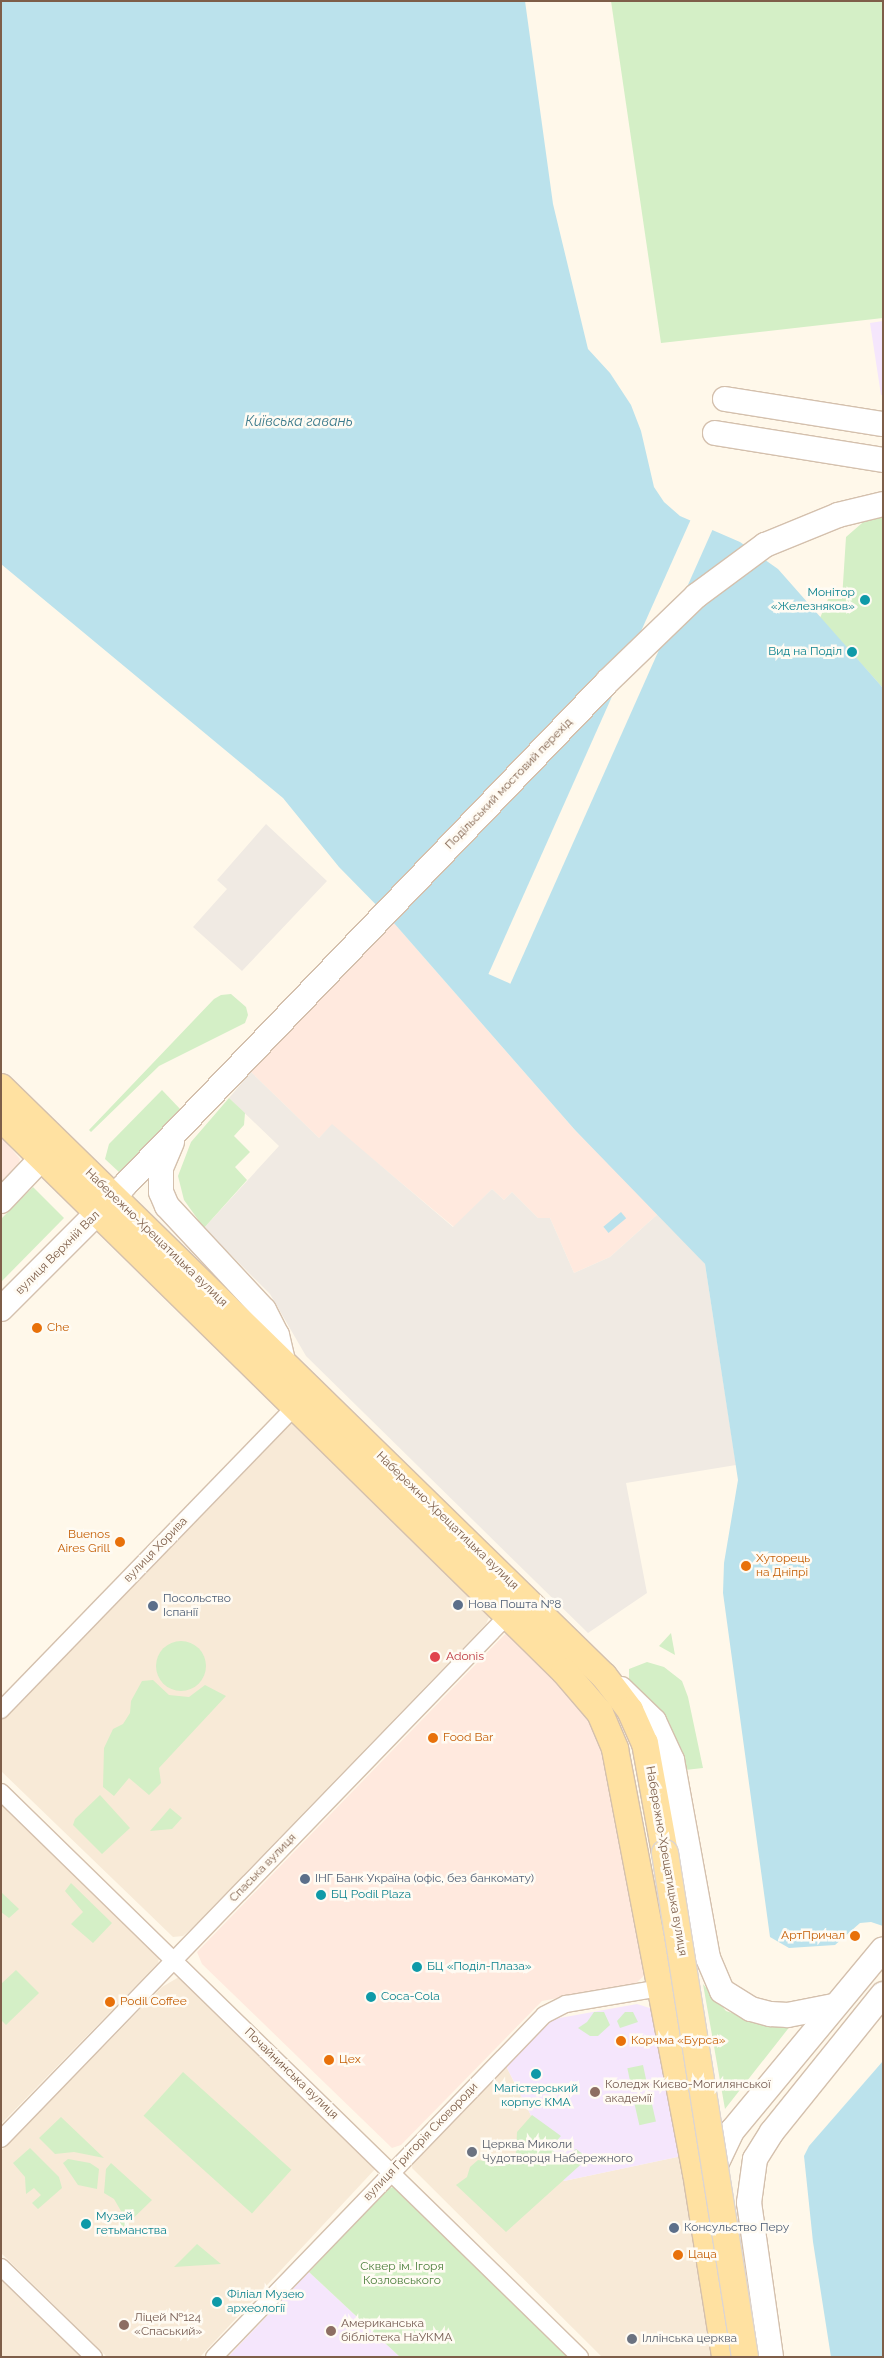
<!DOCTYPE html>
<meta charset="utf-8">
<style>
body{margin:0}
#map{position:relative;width:884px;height:2358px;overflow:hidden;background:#fff8ea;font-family:Raleway,sans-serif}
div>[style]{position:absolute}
.residential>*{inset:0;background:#f8ead7}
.commercial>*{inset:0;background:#ffe9de}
.industrial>*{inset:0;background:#f0eae3}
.education>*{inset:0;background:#f5e6fc}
.green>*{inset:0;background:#d4efc6;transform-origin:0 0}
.round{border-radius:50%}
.water>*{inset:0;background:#bbe2ec;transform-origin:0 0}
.pier>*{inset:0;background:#fff8ea;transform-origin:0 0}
.roads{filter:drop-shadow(1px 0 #d4c0ad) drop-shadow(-1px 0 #d4c0ad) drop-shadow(0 1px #d4c0ad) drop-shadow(0 -1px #d4c0ad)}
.street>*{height:16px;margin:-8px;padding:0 8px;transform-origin:8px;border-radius:8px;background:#fff}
.secondary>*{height:24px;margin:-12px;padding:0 12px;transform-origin:12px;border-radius:12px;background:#fff}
.primary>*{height:26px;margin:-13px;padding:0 13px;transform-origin:13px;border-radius:13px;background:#ffe1a1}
.bridges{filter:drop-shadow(1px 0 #ddd5d0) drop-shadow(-1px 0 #ddd5d0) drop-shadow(0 1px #ddd5d0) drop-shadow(0 -1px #ddd5d0)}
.primary-bridge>*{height:26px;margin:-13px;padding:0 13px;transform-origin:13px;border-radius:13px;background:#ffe1a1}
.dots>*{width:14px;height:14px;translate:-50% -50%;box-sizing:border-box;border:2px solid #fffbf3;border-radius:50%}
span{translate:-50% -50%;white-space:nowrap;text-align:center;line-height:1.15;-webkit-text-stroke:5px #fffbf3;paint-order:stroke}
.culture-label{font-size:12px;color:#0d838f}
.right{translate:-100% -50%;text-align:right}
.left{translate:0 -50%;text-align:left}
.street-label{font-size:12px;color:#7e5e49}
.food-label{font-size:12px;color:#c56008}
.service-label{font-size:12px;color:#4e5e75}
.health-label{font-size:12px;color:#be3a42}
.education-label{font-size:12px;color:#785e54}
.worship-label{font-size:12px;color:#5b616d}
.park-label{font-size:12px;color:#4c7f3c}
.water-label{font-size:14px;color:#3c7b8c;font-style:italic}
.frame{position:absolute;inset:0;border:2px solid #7e5e49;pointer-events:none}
</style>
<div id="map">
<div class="residential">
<div style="clip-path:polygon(296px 1422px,490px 1615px,486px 1624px,191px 1929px,183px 1936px,173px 1937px,1px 1771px,1px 1720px,274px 1437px,290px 1423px)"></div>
<div style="clip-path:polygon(1px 1796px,160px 1955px,158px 1963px,1px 2124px)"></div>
<div style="clip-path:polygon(179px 1977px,377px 2167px,200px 2357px,107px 2357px,1px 2253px,1px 2151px,162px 1987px)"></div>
<div style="clip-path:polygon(505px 2064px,564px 2181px,682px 2156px,713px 2357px,602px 2357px,412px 2168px,413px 2159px)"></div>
<div style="clip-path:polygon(1px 2275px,84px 2357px,1px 2357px)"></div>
</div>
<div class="commercial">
<div style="clip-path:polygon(393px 922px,575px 1130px,659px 1213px,610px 1257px,574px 1273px,550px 1218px,538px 1218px,512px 1192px,504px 1200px,492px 1189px,454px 1227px,332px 1125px,319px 1138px,251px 1072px)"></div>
<div style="clip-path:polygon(1px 1136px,20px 1159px,17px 1170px,1px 1187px)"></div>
<div style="clip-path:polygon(508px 1631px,511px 1631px,598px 1726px,647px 1973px,635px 1984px,542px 2001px,401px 2145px,392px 2148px,202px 1964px,197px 1952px)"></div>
</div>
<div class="industrial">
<div style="clip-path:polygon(266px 824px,327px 881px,242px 971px,193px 927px,227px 889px,217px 880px)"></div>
<div style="clip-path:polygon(251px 1072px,319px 1138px,332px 1124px,453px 1227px,492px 1189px,504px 1200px,512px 1192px,538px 1218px,550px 1218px,574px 1273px,610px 1257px,659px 1213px,705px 1264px,736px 1465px,626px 1483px,647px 1593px,588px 1633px,306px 1356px,270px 1294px,204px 1228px,279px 1146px,229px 1098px)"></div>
</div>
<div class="education">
<div style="clip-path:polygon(883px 321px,883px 395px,881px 395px,870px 323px)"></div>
<div style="clip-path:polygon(637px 2004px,653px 2009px,682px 2156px,564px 2181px,505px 2064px,554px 2019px)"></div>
<div style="clip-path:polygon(309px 2272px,400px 2357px,228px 2357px)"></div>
</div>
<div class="green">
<div style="clip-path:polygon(611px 1px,883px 1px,883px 318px,661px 343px)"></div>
<div style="clip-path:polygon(883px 516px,883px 688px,820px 618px,828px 599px,842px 599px,846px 537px,869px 517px)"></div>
<div style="clip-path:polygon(231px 994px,246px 1007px,248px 1015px,245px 1023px,159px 1066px,91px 1132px,89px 1130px,214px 999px,221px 995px)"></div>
<div style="clip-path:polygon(162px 1090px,182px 1111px,120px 1173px,105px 1159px,109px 1144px)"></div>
<div style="clip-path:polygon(229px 1098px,245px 1113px,244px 1125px,234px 1136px,250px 1152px,235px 1167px,247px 1180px,204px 1228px,184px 1200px,178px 1176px,191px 1142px)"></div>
<div style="clip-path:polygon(33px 1187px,64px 1218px,1px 1282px,1px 1219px)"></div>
<div style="clip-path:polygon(671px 1633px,675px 1655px,659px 1646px)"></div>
<div class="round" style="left:156px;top:1641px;width:50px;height:50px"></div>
<div style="clip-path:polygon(647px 1662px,664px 1667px,682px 1681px,688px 1697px,703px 1768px,685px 1770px,669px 1722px,654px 1703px,629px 1680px,629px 1669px)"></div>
<div style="clip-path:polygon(153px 1680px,169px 1695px,189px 1697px,205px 1685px,226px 1696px,159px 1768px,161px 1783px,149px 1795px,129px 1778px,114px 1796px,103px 1787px,104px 1748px,113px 1729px,123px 1724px,130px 1713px,131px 1701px,142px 1681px)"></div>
<div style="clip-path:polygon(100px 1795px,130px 1828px,102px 1854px,73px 1825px,75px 1819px)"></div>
<div style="clip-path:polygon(170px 1808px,182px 1818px,172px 1829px,150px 1831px)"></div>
<div style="clip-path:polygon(71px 1883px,112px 1923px,93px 1943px,71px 1924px,83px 1912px,65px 1891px)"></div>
<div style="clip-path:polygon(1px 1892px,19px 1909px,9px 1918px,1px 1912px)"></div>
<div style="clip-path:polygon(16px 1970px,39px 1993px,6px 2025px,1px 2020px,1px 1984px)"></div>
<div style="clip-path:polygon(703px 1984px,726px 2011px,769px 2025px,791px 2025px,725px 2109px)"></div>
<div style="clip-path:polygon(594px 2012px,604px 2012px,610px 2025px,598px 2036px,590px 2036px,578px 2028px,587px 2022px)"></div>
<div style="clip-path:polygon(625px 2012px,633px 2012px,638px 2022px,620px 2028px,617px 2021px)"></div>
<div style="left:643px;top:2065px;width:19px;height:16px;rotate:78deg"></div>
<div style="left:183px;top:2072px;width:146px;height:59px;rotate:42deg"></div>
<div style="left:651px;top:2100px;width:22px;height:17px;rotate:77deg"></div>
<div style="clip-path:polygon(532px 2115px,561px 2136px,550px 2148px,564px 2160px,576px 2149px,588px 2158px,506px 2232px,456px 2185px,467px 2177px,470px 2167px,478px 2160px,504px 2164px,516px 2153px,517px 2132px)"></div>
<div style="clip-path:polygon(61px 2117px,104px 2158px,74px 2152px,55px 2154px,39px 2138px)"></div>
<div style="clip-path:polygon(30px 2148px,59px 2177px,62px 2188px,38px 2209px,32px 2203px,41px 2195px,34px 2188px,26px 2194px,25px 2177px,13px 2163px)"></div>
<div style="clip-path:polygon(68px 2159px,90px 2163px,99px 2169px,97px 2189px,78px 2185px,63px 2163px)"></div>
<div style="clip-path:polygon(111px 2163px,152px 2200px,119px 2232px,121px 2211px,114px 2199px,104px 2193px,106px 2169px)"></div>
<div style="clip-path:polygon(395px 2186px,576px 2357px,400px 2357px,309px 2272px,386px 2190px)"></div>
<div style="clip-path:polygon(197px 2244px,221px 2264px,174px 2267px)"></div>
</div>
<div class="water">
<div style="clip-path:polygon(1px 1px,525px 1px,553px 204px,588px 349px,610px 373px,631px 405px,641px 431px,654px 487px,664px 502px,680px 516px,740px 542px,778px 569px,883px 688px,883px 1926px,871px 1922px,860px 1923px,835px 1945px,789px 1948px,770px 1937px,723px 1593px,724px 1563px,738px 1480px,705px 1264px,575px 1130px,393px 922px,339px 867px,283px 798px,1px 564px)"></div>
<div style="left:621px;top:1212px;width:8px;height:23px;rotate:50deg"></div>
<div style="clip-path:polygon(883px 2061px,883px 2357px,831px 2357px,813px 2242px,804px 2156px,809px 2146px)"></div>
</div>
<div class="pier">
<div style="left:691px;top:519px;width:24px;height:498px;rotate:24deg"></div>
</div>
<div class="roads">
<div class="street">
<div style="left:1px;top:1710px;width:431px;rotate:-45.9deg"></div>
<div style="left:1px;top:1792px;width:809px;rotate:44.3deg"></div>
<div style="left:1px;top:2139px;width:736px;rotate:-45.94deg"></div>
<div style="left:1px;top:2267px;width:129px;rotate:44.1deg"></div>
<div style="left:214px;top:2357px;width:475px;rotate:-46deg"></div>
<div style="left:544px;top:2015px;width:25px;rotate:-27deg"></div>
<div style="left:566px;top:2004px;width:96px;rotate:-9.6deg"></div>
</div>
<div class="secondary">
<div style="left:725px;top:399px;width:160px;rotate:9deg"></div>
<div style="left:715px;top:433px;width:170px;rotate:9.1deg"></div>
<div style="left:172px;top:1142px;width:28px;rotate:113deg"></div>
<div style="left:161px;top:1168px;width:24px;rotate:90deg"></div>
<div style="left:161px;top:1192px;width:15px;rotate:67deg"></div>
<div style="left:167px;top:1206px;width:142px;rotate:47deg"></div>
<div style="left:264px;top:1310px;width:28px;rotate:63deg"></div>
<div style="left:277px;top:1335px;width:28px;rotate:77deg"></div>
<div style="left:1px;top:1201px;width:79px;rotate:-46.5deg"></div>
<div style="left:1px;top:1309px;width:175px;rotate:-45deg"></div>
<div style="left:125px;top:1185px;width:697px;rotate:-46.22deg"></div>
<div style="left:607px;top:682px;width:124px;rotate:-44deg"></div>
<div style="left:696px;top:596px;width:86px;rotate:-36.5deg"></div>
<div style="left:765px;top:545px;width:79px;rotate:-22.3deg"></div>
<div style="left:838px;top:515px;width:46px;rotate:-13.7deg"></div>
<div style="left:621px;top:1689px;width:46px;rotate:44.1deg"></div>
<div style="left:654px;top:1721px;width:43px;rotate:65.2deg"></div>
<div style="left:672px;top:1760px;width:201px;rotate:79.7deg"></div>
<div style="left:708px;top:1958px;width:36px;rotate:67deg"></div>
<div style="left:722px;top:1991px;width:34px;rotate:32deg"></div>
<div style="left:751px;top:2009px;width:20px;rotate:15deg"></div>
<div style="left:770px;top:2014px;width:18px;rotate:3deg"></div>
<div style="left:788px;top:2015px;width:47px;rotate:-11.1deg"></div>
<div style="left:712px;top:2173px;width:47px;rotate:-64.5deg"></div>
<div style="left:732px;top:2131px;width:236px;rotate:-50.3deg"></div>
<div style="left:771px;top:2357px;width:156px;rotate:-98.1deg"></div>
<div style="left:749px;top:2203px;width:44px;rotate:-82.2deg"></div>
<div style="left:755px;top:2159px;width:32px;rotate:-58deg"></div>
<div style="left:772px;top:2132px;width:177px;rotate:-51.2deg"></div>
</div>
<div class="primary">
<div style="left:1px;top:1087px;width:843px;rotate:44.33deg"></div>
<div style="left:604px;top:1676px;width:43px;rotate:52.6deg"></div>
<div style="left:630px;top:1710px;width:36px;rotate:66deg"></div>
<div style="left:645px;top:1743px;width:112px;rotate:79.7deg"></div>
<div style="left:1px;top:1118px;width:789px;rotate:44.49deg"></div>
<div style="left:564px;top:1671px;width:55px;rotate:49.4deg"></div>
<div style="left:600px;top:1713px;width:39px;rotate:67deg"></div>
<div style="left:615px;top:1749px;width:432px;rotate:79.2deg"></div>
<div style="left:696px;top:2173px;width:186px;rotate:81deg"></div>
</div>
</div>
<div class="bridges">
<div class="primary-bridge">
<div style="left:665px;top:1853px;width:510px;rotate:80.98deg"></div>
</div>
</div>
<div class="dots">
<div style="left:865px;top:600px;background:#0f9aa8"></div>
<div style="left:852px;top:652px;background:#0f9aa8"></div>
<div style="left:37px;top:1328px;background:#e8710a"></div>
<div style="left:120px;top:1542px;background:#e8710a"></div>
<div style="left:746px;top:1566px;background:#e8710a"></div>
<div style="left:458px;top:1605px;background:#5c6f8a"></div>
<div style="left:153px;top:1606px;background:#5c6f8a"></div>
<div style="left:435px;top:1657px;background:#e0444e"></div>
<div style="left:433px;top:1738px;background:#e8710a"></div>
<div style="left:305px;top:1879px;background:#5c6f8a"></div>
<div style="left:321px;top:1895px;background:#0f9aa8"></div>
<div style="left:855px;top:1936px;background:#e8710a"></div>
<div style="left:417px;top:1967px;background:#0f9aa8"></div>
<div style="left:371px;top:1997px;background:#0f9aa8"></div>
<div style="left:110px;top:2002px;background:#e8710a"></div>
<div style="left:621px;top:2041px;background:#e8710a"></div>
<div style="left:329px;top:2060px;background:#e8710a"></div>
<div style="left:536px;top:2074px;background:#0f9aa8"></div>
<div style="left:595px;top:2092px;background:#8d6e63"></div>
<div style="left:472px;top:2152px;background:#6b7280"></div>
<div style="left:86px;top:2224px;background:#0f9aa8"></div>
<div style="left:674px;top:2228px;background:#5c6f8a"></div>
<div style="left:678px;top:2255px;background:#e8710a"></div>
<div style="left:217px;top:2302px;background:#0f9aa8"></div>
<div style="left:124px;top:2325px;background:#8d6e63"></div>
<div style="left:331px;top:2331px;background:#8d6e63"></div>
<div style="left:632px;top:2339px;background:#6b7280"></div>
</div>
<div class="culture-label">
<span class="right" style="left:855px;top:600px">Монітор<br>«Железняков»</span>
<span class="right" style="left:842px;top:652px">Вид на Поділ</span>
<span class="left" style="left:331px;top:1895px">БЦ Podil Plaza</span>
<span class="left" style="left:427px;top:1967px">БЦ «Поділ-Плаза»</span>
<span class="left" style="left:381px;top:1997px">Coca-Cola</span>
<span style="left:536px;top:2096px">Магістерський<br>корпус КМА</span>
<span class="left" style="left:96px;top:2224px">Музей<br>гетьманства</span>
<span class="left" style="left:227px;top:2302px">Філіал Музею<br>археології</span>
</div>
<div class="street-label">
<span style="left:509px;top:784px;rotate:-46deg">Подільський мостовий перехід</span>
<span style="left:156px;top:1238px;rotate:44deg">Набережно-Хрещатицька вулиця</span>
<span style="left:58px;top:1253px;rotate:-45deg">вулиця Верхній Вал</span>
<span style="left:447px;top:1521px;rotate:44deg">Набережно-Хрещатицька вулиця</span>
<span style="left:156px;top:1550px;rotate:-46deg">вулиця Хорива</span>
<span style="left:666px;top:1861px;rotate:80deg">Набережно-Хрещатицька вулиця</span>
<span style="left:263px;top:1868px;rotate:-46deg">Спаська вулиця</span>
<span style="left:291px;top:2074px;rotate:44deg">Почайнинська вулиця</span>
<span style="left:421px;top:2142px;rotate:-46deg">вулиця Григорія Сковороди</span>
</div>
<div class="food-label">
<span class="left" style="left:47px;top:1328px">Che</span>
<span class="right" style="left:110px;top:1542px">Buenos<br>Aires Grill</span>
<span class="left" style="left:756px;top:1566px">Хуторець<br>на Дніпрі</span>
<span class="left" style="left:443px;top:1738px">Food Bar</span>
<span class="right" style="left:845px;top:1936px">АртПричал</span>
<span class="left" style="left:120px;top:2002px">Podil Coffee</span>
<span class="left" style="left:631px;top:2041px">Корчма «Бурса»</span>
<span class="left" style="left:339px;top:2060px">Цех</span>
<span class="left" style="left:688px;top:2255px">Цаца</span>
</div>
<div class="service-label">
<span class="left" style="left:163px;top:1606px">Посольство<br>Іспанії</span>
<span class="left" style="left:468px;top:1605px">Нова Пошта №8</span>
<span class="left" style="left:315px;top:1879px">ІНГ Банк Україна (офіс, без банкомату)</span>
<span class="left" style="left:684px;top:2228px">Консульство Перу</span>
</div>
<div class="health-label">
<span class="left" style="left:446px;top:1657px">Adonis</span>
</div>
<div class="education-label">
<span class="left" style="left:605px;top:2092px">Коледж Києво-Могилянської<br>академії</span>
<span class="left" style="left:134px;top:2325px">Ліцей №124<br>«Спаський»</span>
<span class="left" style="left:341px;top:2331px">Американська<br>бібліотека НаУКМА</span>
</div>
<div class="worship-label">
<span class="left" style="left:482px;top:2152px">Церква Миколи<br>Чудотворця Набережного</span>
<span class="left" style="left:642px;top:2339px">Іллінська церква</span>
</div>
<div class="park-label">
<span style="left:402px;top:2274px">Сквер ім. Ігоря<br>Козловського</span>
</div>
<div class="water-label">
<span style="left:299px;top:421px">Київська гавань</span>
</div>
<div class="frame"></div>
</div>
